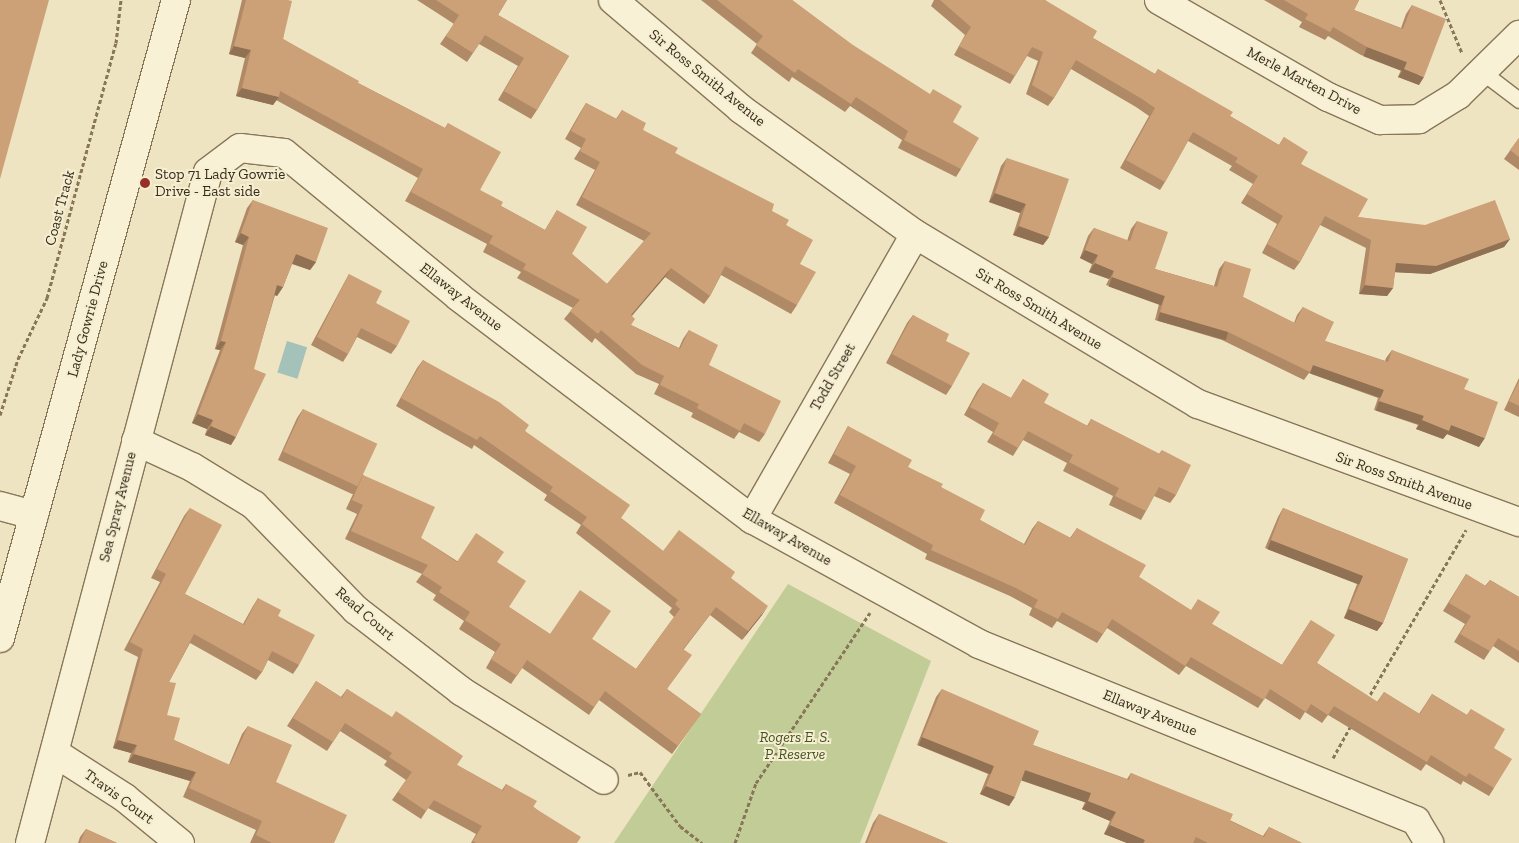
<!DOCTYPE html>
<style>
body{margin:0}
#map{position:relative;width:1519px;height:843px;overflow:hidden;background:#eee4c2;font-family:"Zilla Slab",serif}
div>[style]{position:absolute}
.green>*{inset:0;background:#c2cc96}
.water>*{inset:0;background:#a4c1ba;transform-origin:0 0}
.path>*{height:3px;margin-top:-1.5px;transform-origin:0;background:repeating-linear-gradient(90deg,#887659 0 4px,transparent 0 6.5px)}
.roads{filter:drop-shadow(1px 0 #887659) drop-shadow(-1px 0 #887659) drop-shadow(0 1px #887659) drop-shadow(0 -1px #887659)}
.lane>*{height:15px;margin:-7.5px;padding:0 7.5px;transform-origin:7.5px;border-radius:7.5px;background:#f9f1d5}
.street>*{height:28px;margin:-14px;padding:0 14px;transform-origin:14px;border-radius:14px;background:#f9f1d5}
.secondary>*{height:28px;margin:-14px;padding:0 14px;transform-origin:14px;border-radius:14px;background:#f9f1d5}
.wall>*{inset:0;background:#b08a66}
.shaded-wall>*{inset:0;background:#907153;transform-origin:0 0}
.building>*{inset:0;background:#cda177;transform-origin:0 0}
.dots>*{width:14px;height:14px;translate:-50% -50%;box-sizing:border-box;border:2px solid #f6eed1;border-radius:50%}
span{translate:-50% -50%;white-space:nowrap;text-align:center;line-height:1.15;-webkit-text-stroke:4px #f6eed1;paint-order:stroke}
.street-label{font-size:15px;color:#382c1d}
.poi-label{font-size:15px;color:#382c1d}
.left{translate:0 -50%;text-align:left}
.park-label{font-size:15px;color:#455424;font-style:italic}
</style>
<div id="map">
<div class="green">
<div style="clip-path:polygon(788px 584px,931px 661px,860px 843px,614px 843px)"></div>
</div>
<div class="water">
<div style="left:287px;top:341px;width:21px;height:33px;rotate:17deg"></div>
</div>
<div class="path">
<div style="left:1440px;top:0;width:57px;rotate:67.5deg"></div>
<div style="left:0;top:415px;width:59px;rotate:-72.2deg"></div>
<div style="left:18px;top:359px;width:68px;rotate:-64.6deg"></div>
<div style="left:47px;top:298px;width:264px;rotate:-74.9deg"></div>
<div style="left:116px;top:43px;width:43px;rotate:-83.4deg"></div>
<div style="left:1367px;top:700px;width:197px;rotate:-59.8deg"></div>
<div style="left:1333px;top:758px;width:39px;rotate:-61deg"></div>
<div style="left:628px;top:775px;width:12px;rotate:-14deg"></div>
<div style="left:640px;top:772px;width:67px;rotate:53.5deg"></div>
<div style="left:680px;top:826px;width:28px;rotate:38deg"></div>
<div style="left:735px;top:843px;width:64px;rotate:-70.7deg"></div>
<div style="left:756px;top:783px;width:205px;rotate:-56.2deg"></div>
</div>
<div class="roads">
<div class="lane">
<div style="left:1481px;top:71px;width:48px;rotate:37.3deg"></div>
</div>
<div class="street">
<div style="left:613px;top:0;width:168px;rotate:40.4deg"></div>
<div style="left:741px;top:109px;width:214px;rotate:35.7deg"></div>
<div style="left:915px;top:234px;width:330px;rotate:31deg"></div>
<div style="left:1198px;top:404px;width:342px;rotate:20.2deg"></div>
<div style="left:1159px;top:0;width:195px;rotate:29.9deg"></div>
<div style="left:1328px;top:97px;width:57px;rotate:23.9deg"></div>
<div style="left:1380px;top:120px;width:39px;rotate:-1deg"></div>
<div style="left:1419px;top:119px;width:46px;rotate:-31.6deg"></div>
<div style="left:1458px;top:95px;width:86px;rotate:-44.5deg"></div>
<div style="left:136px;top:441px;width:62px;rotate:24.9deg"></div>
<div style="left:192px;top:467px;width:73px;rotate:31.5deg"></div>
<div style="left:254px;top:505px;width:146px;rotate:45.8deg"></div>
<div style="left:356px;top:610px;width:133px;rotate:37.6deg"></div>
<div style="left:461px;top:691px;width:168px;rotate:31.9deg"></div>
<div style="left:0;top:506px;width:35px;rotate:15deg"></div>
<div style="left:752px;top:519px;width:328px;rotate:-60.2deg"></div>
<div style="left:55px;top:753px;width:83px;rotate:32.7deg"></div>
<div style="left:125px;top:798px;width:71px;rotate:39.3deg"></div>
<div style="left:30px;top:843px;width:694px;rotate:-75.14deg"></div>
<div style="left:208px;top:172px;width:40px;rotate:-37deg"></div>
<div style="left:240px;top:148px;width:44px;rotate:6.5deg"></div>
<div style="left:284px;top:153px;width:227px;rotate:39.4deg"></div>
<div style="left:459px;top:297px;width:368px;rotate:37.2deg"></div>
<div style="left:752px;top:519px;width:259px;rotate:28.8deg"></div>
<div style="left:979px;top:644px;width:471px;rotate:22deg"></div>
<div style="left:1416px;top:821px;width:26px;rotate:59deg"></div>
</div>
<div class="secondary">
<div style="left:0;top:638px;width:662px;rotate:-74.58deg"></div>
</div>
</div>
<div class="wall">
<div style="clip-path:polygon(242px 0,288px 0,283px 39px,358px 83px,445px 128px,448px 123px,480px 190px,501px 206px,545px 230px,557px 210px,572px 254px,607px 284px,644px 241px,576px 205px,595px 170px,574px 159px,581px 148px,565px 139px,581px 111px,586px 103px,616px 119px,622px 110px,643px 130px,675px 153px,772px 211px,786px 225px,800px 264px,797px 305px,791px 314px,721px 275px,710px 296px,704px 304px,665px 277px,632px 316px,631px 325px,679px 348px,683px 339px,689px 330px,709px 365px,765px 434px,759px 442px,739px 432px,734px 439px,691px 417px,693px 413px,654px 394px,659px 384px,636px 374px,595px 338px,592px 343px,564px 319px,573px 308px,517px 278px,521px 272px,483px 252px,487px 244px,405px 201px,418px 178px,276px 100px,273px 105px,236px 96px,245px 58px,229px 54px)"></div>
<div style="clip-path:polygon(417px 0,507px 0,498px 15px,569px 56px,537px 110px,531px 119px,498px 100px,518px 66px,479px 44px,467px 62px,440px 44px,454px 24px)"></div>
<div style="clip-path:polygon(701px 0,792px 0,953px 122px,961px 169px,956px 177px,898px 148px,902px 140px,850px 106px,845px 112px,792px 77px,789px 82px,751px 53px,757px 44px)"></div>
<div style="clip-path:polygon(934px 0,1045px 0,1093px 38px,1155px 74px,1158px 69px,1230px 116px,1279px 145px,1284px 137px,1301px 164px,1358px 217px,1510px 239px,1504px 247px,1430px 274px,1395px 272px,1393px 288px,1387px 296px,1359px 294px,1366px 248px,1320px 225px,1300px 262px,1294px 270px,1262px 253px,1277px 224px,1241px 203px,1253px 184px,1229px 170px,1232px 166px,1188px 141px,1165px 182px,1160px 190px,1120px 168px,1149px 116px,1136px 107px,1071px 69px,1054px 98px,1048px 106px,1026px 94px,1038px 61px,1027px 56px,1010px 84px,954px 55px,965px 35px,931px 6px)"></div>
<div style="clip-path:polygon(1264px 0,1359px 0,1354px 10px,1401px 28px,1406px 14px,1412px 5px,1419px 85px,1398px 77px,1401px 70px,1361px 55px,1328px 36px,1325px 40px,1299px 27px,1302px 22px)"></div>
<div style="clip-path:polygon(1519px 138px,1519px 170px,1504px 159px)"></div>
<div style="clip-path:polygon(1007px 158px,1049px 237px,1043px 245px,1013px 235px,1020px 213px,989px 202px,1001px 166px)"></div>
<div style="clip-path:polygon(253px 200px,316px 262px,310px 270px,292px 264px,283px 287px,277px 296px,275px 295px,231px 445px,205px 435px,207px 429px,192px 423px,220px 350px,215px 349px,243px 245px,235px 242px,247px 208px)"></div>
<div style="clip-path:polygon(1137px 221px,1155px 269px,1214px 286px,1219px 269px,1225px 261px,1243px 297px,1294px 323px,1297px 315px,1303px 307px,1325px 341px,1385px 361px,1386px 358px,1392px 350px,1464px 389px,1479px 447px,1447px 434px,1443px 439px,1416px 429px,1418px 425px,1374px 410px,1378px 398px,1309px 373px,1304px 380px,1222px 340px,1155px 320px,1159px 304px,1106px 285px,1109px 279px,1089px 272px,1092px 264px,1080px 258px,1088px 236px,1094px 228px,1127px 241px,1131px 229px)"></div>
<div style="clip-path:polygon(349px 274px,376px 303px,397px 346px,391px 354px,357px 337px,348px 354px,343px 362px,311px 345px,344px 283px)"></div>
<div style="clip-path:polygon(913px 315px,946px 341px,952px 386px,946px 395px,886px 363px,907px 323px)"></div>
<div style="clip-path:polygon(423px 360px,525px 431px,621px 518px,663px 551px,731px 578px,762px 615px,742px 640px,710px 615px,684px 649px,667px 689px,701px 714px,672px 754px,599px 700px,589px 715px,522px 668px,511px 684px,486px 668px,495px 652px,459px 629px,464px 621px,433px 600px,436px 595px,416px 582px,422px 574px,345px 539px,357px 514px,346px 509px,353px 494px,352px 494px,278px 460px,297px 418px,303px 409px,421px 538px,457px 561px,497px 562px,509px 607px,550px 634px,592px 639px,636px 669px,674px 617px,669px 612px,672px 608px,576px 533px,581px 525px,544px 500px,547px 495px,474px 445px,472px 449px,396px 406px,417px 368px)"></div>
<div style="clip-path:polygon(1519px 378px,1519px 417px,1504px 410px)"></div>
<div style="clip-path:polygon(1023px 379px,1044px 403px,1087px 426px,1091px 419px,1159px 454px,1162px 450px,1176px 495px,1170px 503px,1154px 496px,1146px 511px,1141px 520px,1109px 505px,1113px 496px,1063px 471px,1067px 463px,1023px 440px,1013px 456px,987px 442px,993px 432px,964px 415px,977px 391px,983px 383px,1011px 398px)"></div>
<div style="clip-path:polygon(848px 426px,908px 467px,941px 487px,980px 520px,1024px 544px,1032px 529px,1038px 521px,1070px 538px,1077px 528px,1139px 577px,1212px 624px,1282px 665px,1311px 620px,1317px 663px,1377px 702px,1384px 692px,1419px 714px,1432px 694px,1467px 715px,1471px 709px,1494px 748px,1494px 788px,1489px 796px,1463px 781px,1461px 785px,1426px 764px,1421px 771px,1328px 715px,1322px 723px,1305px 712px,1300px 720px,1265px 698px,1258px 708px,1186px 666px,1179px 675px,1107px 628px,1097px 643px,1057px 621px,1052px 628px,1029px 615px,1032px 608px,1010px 596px,925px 559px,927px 554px,834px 503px,850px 474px,828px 463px,843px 435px)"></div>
<div style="clip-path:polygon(190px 508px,185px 594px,243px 624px,253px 606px,258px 598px,278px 616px,299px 665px,293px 674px,268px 660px,262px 672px,256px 680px,190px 643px,169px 682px,167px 715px,174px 740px,229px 765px,242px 734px,248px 726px,276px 782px,334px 843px,250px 843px,256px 830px,183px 797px,190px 781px,128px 762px,131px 753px,113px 748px,138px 657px,124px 650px,160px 582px,151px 578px,184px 516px)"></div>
<div style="clip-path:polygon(1283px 508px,1408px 559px,1383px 623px,1377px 631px,1344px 618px,1357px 584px,1265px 548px,1278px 517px)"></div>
<div style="clip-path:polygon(1466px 574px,1485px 586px,1490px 580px,1519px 597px,1519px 663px,1493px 646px,1484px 660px,1454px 642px,1465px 624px,1443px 611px)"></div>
<div style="clip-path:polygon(316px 681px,341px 697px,347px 689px,457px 765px,502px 790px,506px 784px,577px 843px,471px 843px,476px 834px,428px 808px,421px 819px,392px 800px,406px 780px,384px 765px,387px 761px,340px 731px,327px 751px,287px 726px)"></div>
<div style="clip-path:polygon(942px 689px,1033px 745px,1127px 779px,1131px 773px,1263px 836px,1269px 827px,1302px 843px,1127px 843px,1104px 834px,1110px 821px,1082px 809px,1085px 802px,1022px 779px,1009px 806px,980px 794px,988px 774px,917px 745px,936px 697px)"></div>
<div style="clip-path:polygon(879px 814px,948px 843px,865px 843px,873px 823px)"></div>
<div style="clip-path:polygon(86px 829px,117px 843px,78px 843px,80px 837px)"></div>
</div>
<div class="shaded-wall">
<div style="clip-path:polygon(234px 46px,251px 50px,245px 58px,229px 54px)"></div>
<div style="left:1367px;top:47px;width:43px;height:10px;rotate:21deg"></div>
<div style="clip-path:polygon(1404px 69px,1424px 77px,1419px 85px,1398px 77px)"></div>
<div style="clip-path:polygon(242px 88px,279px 97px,273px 105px,236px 96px)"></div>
<div style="clip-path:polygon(995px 193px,1026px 204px,1020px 213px,989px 202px)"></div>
<div style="clip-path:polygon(1019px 226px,1049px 237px,1043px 245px,1013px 235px)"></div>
<div style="clip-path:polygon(241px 233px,249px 237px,243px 245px,235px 242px)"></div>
<div style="clip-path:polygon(1510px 239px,1504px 247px,1430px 274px,1390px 272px,1396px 263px)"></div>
<div style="clip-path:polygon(1085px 250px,1098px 255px,1092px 264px,1080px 258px)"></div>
<div style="clip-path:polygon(296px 254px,316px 262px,310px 270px,290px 263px)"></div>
<div style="clip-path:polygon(1095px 263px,1114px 271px,1109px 279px,1089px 272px)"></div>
<div style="clip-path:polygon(671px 268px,665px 277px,625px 323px,631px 315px)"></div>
<div style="left:1112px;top:277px;width:56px;height:10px;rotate:20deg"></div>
<div style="clip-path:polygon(277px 285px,283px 287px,277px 296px,272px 294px)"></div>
<div style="clip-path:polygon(1365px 285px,1393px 288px,1387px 296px,1359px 294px)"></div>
<div style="left:1160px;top:312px;width:71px;height:9px;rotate:16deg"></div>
<div style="clip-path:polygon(221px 341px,226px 342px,220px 350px,215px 349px)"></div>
<div style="left:1313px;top:365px;width:75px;height:9px;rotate:19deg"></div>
<div style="left:1379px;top:401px;width:47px;height:10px;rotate:18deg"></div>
<div style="clip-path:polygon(198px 414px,213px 420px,207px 429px,192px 423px)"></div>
<div style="clip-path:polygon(1422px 420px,1451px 425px,1485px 438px,1479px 447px,1447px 434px,1443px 439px,1416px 429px)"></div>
<div style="clip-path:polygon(211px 426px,236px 437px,231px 445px,205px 435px)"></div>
<div style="left:1271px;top:540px;width:99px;height:10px;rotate:21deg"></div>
<div style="clip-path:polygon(768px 606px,762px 615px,742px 640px,748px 631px)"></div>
<div style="clip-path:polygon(1349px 609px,1383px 623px,1377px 631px,1344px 618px)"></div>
<div style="left:922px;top:737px;width:78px;height:9px;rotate:22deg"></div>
<div style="clip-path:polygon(118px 740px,137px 745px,131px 753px,113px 748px)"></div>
<div style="clip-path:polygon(134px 754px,196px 772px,190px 781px,128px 762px)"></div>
<div style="left:1025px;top:770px;width:70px;height:11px;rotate:19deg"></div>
<div style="clip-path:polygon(986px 786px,1015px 797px,1009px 806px,980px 794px)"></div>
<div style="clip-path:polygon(1088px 801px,1116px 812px,1110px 821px,1082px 809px)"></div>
<div style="clip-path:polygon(1110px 825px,1145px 840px,1143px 843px,1127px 843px,1104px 834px)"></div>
</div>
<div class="building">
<div style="clip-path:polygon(0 0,49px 0,0 179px)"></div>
<div style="clip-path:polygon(246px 0,288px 0,292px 1px,283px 39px,359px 81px,358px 83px,445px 128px,448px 123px,501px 152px,480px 190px,503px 202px,501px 206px,545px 230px,557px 210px,587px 227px,572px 254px,607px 284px,651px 233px,582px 197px,600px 162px,580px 151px,586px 139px,571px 131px,586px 103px,617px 119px,622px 110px,646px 123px,643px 130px,678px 148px,675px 153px,774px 204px,772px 211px,789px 220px,786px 225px,813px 240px,800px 264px,816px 272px,797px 305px,725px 266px,710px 296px,671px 268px,631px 315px,635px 319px,631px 325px,680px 349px,689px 330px,718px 345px,709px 365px,781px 401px,765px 434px,744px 423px,740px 431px,697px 408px,699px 404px,660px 385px,664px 376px,642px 365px,601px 330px,598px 334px,570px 311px,580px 300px,523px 269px,526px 264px,489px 243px,493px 236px,411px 192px,423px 169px,280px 91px,279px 97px,242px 88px,251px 50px,234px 46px)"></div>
<div style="clip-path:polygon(436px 0,507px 0,498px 15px,569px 56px,537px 110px,504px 91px,524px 58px,485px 35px,473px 53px,446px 36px,459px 15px)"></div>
<div style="clip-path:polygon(717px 0,792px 0,853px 45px,930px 94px,933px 89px,962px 106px,953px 122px,979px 138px,961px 169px,904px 140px,908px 131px,856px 97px,851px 104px,798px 69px,795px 73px,756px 45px,763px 36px)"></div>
<div style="clip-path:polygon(940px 0,1045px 0,1097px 31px,1093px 38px,1155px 74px,1158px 69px,1233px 112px,1230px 116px,1279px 145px,1284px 137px,1308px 152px,1301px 164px,1368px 199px,1358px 217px,1425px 225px,1495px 200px,1510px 239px,1436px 266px,1396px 263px,1393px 288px,1365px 285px,1371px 240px,1325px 216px,1300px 262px,1267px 244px,1283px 216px,1247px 194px,1258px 176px,1235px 162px,1238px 158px,1193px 132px,1165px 182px,1126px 160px,1155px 108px,1142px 99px,1076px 60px,1054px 98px,1032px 85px,1043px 52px,1032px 47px,1015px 76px,959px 46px,971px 27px)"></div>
<div style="clip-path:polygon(1284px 0,1359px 0,1354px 10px,1403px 29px,1412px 5px,1446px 19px,1424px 77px,1404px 69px,1407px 62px,1367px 47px,1333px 27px,1330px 32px,1305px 19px,1308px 14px)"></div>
<div style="clip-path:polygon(1519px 138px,1519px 157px,1510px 150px)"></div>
<div style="clip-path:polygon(1007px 158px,1069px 179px,1049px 237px,1019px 226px,1026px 204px,995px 193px)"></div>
<div style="clip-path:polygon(253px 200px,328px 228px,316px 262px,296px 254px,283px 287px,277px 285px,254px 369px,266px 374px,236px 437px,211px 426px,213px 420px,198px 414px,226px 342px,221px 341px,249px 237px,241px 233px)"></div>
<div style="clip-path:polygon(1137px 221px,1168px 232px,1155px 269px,1217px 287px,1225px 261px,1251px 269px,1243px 297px,1295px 323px,1303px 307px,1334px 322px,1325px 341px,1388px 362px,1392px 350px,1469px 379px,1464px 389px,1498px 402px,1485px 438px,1451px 425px,1449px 431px,1422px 420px,1424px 416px,1379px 401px,1384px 390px,1313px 365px,1310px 372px,1228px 332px,1160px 312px,1165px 296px,1112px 277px,1114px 271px,1095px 263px,1098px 255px,1085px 250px,1094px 228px,1130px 241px)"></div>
<div style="clip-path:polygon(349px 274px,382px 291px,376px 303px,410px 321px,397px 346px,361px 328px,348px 354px,317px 337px)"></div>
<div style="clip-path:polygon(913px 315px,949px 334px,946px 341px,970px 353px,952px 386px,892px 354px)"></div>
<div style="clip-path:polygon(423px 360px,499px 402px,529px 425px,525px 431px,630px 505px,621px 518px,663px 551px,679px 530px,735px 572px,731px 578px,768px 606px,748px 631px,716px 607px,683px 649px,692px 655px,667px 689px,701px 714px,678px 746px,605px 691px,594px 707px,527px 660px,517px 676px,491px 659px,501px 644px,465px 620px,470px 612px,439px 592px,442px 587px,422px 574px,428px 565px,351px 531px,363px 505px,352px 500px,363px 475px,435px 507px,421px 538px,457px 562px,476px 533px,504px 552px,497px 562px,526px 581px,509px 607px,550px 634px,580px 590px,611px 611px,592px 639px,636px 669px,680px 609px,675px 604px,678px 600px,582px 524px,587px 517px,550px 491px,553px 487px,480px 436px,477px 440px,401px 398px)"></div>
<div style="clip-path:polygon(1023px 379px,1049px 394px,1044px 403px,1088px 426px,1091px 419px,1160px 454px,1162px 450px,1191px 465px,1176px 495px,1159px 487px,1146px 511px,1115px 496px,1119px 488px,1069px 462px,1073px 455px,1028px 431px,1018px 448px,993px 434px,999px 423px,970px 407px,983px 383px,1011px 398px)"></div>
<div style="clip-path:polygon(1519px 381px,1519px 406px,1509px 401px)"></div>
<div style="left:303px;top:409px;width:82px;height:47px;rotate:25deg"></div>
<div style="clip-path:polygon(848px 426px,912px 460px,908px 467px,943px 484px,941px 487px,985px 510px,980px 520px,1025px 545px,1038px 521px,1071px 538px,1077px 528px,1146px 565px,1139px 577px,1191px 610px,1198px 599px,1220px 612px,1212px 624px,1282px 665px,1311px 620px,1335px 635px,1317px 663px,1378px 702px,1384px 692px,1420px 714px,1432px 694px,1467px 715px,1471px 709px,1505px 729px,1494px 748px,1512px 759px,1494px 788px,1469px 773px,1466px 777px,1431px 755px,1427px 762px,1334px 706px,1328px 715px,1311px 704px,1306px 712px,1270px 689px,1264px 700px,1191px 657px,1185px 666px,1112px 619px,1103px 634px,1062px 612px,1058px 619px,1034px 607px,1038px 600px,1016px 588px,931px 550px,933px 545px,840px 495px,856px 466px,834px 454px)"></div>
<div style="clip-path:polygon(190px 508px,222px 525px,185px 594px,244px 625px,258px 598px,281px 610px,278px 616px,315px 635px,299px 665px,272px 651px,262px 672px,194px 634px,169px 682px,176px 683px,167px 715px,180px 718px,174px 740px,230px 765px,248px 726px,292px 745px,276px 782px,347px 815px,334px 843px,272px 843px,256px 835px,262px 821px,189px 788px,196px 772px,134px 754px,137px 745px,118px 740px,143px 649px,130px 642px,166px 574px,157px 569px)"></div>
<div style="clip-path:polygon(1283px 508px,1408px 559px,1383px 623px,1349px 609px,1363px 576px,1271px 540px)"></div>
<div style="clip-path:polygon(1466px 574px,1486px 586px,1490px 580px,1519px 597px,1519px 651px,1498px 638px,1490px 651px,1460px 634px,1471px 616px,1449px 603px)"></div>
<div style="clip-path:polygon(316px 681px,342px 698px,347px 689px,392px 717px,396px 711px,463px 756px,457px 765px,503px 791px,506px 784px,537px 801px,533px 807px,581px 837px,577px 843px,476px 843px,473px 841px,482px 826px,434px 800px,426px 811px,398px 792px,412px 772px,389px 757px,392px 753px,345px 723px,333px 742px,293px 718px)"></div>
<div style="clip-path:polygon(942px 689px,1039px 731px,1033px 745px,1129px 780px,1131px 773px,1233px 814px,1230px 821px,1264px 837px,1269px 827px,1302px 843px,1208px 843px,1196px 837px,1193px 843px,1144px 843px,1145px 840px,1110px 825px,1116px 812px,1088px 801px,1091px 793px,1025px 770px,1015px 797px,986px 786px,994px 766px,922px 737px)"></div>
<div style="clip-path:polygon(879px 814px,948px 843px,867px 843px)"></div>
<div style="clip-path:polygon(86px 829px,117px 843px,80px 843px)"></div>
</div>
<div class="dots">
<div style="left:145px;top:183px;background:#983028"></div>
</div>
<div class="street-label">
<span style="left:707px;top:78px;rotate:39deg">Sir Ross Smith Avenue</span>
<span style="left:1304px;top:81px;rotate:28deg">Merle Marten Drive</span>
<span style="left:60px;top:208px;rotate:-75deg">Coast Track</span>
<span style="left:461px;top:297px;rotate:38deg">Ellaway Avenue</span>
<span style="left:1039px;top:309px;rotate:31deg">Sir Ross Smith Avenue</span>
<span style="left:88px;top:319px;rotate:-75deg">Lady Gowrie Drive</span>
<span style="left:833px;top:377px;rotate:-60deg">Todd Street</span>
<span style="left:1404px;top:481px;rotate:20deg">Sir Ross Smith Avenue</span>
<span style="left:118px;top:507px;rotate:-76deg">Sea Spray Avenue</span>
<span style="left:787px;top:537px;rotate:30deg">Ellaway Avenue</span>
<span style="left:365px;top:614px;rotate:41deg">Read Court</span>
<span style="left:1150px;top:713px;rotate:22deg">Ellaway Avenue</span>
<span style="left:119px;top:797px;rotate:36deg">Travis Court</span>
</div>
<div class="poi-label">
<span class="left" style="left:155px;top:183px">Stop 71 Lady Gowrie<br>Drive - East side</span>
</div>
<div class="park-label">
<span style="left:795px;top:746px">Rogers E. S.<br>P. Reserve</span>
</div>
</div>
